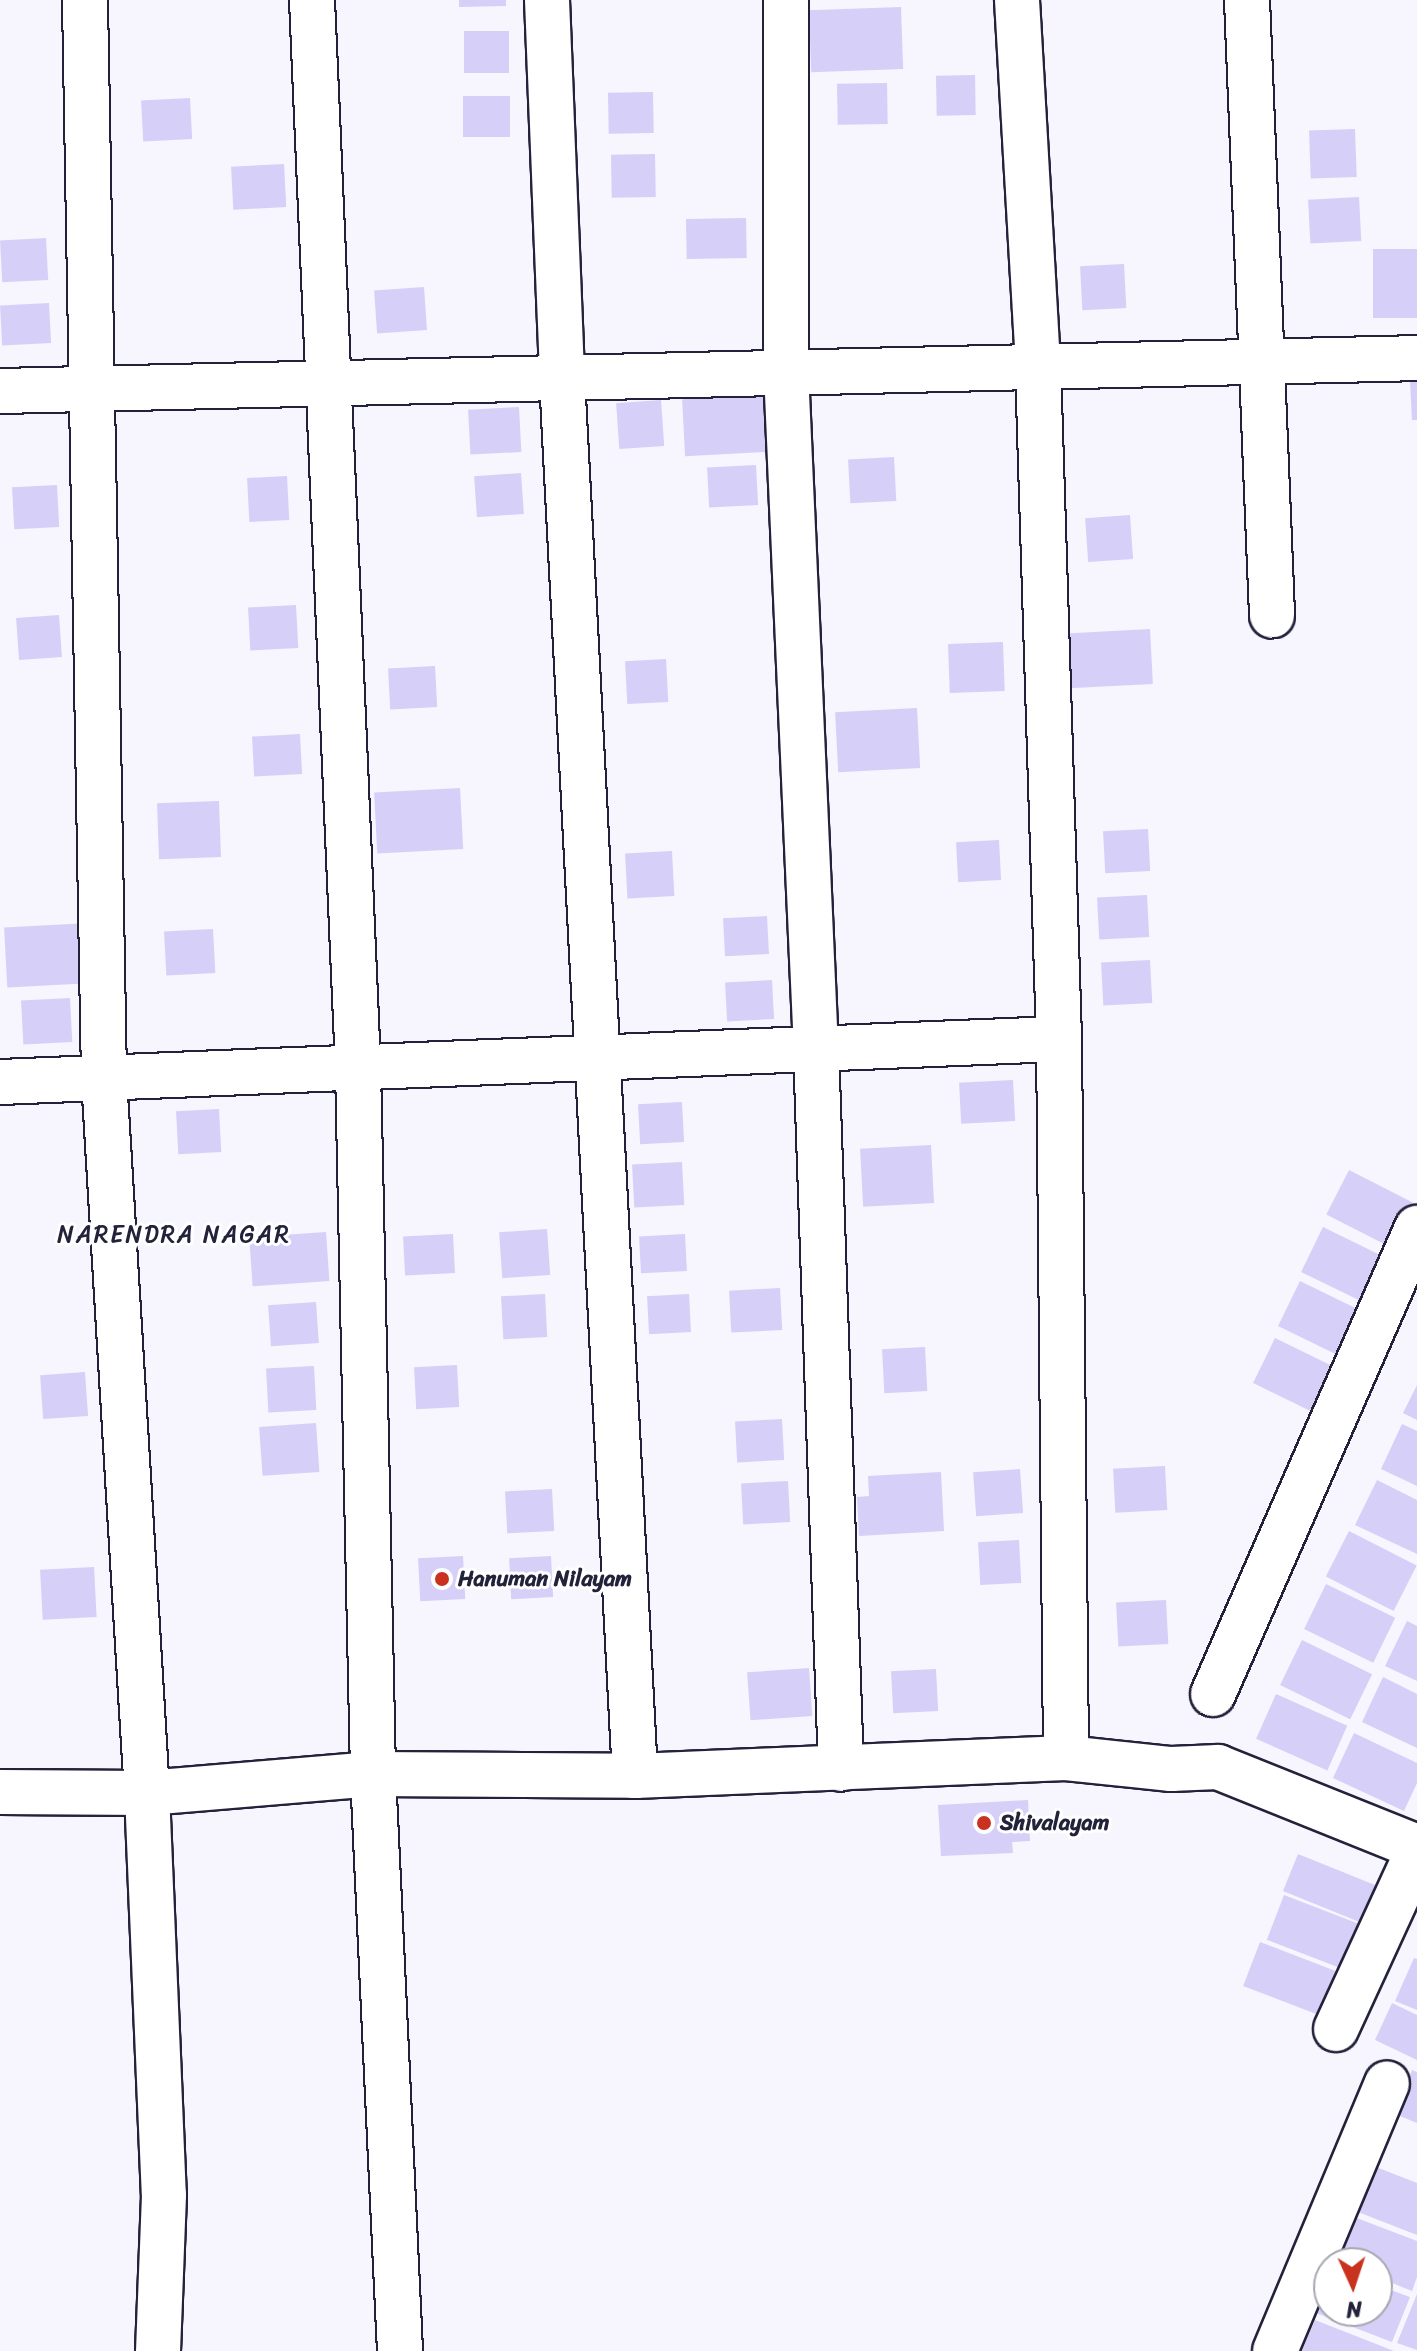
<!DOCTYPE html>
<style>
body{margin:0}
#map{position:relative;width:1417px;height:2351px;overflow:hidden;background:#f7f5fe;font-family:Sriracha,sans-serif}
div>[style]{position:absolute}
.building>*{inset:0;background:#d6cff8;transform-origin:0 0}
.roads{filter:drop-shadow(2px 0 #22223b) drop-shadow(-2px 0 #22223b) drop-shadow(0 2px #22223b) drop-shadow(0 -2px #22223b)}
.minor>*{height:44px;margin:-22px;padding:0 22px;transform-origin:22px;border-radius:22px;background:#fff}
.dots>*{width:22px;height:22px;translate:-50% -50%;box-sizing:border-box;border:4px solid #fff;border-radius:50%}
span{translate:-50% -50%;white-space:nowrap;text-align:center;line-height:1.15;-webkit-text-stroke:6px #fff;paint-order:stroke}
.poi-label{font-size:22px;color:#22223b;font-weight:700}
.left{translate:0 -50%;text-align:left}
.neighbourhood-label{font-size:24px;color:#22223b;letter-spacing:2px}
.north{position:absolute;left:1313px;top:2247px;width:80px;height:80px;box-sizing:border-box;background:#fff;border:2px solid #a7a7b1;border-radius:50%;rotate:177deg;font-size:22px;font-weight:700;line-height:32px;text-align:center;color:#22223b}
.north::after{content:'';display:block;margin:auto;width:28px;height:36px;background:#c8321e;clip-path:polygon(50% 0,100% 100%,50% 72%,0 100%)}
</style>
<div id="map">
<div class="building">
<div style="clip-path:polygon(459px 0,506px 0,506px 6px,459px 7px)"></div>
<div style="left:901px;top:7px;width:62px;height:92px;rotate:88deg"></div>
<div style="left:464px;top:31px;width:45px;height:42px"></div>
<div style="left:975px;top:75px;width:40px;height:39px;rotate:89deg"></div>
<div style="left:887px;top:83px;width:41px;height:50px;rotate:89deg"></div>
<div style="left:653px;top:92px;width:41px;height:45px;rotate:89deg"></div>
<div style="left:463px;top:96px;width:47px;height:41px"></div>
<div style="left:190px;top:98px;width:41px;height:49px;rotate:87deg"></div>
<div style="left:1355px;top:129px;width:48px;height:46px;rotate:88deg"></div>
<div style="left:655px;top:154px;width:43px;height:44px;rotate:89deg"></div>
<div style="left:284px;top:164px;width:43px;height:53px;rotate:87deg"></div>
<div style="left:1359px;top:197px;width:44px;height:51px;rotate:87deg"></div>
<div style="left:746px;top:218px;width:40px;height:60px;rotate:89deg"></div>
<div style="left:46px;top:238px;width:42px;height:46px;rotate:87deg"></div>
<div style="left:1417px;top:249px;width:69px;height:44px;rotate:90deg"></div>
<div style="left:1124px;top:264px;width:44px;height:44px;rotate:87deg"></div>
<div style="left:424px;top:287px;width:43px;height:50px;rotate:86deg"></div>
<div style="left:49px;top:303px;width:40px;height:49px;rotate:87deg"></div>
<div style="clip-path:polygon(1417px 379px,1417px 420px,1412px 420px,1410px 380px)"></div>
<div style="left:764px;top:395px;width:57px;height:82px;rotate:87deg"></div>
<div style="left:661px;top:400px;width:46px;height:45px;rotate:86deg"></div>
<div style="left:519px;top:407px;width:45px;height:51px;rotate:87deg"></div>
<div style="left:894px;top:457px;width:44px;height:46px;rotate:87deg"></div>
<div style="left:756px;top:465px;width:40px;height:49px;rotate:87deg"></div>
<div style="left:521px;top:473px;width:41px;height:47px;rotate:86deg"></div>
<div style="left:287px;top:476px;width:44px;height:40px;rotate:87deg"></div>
<div style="left:57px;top:485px;width:42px;height:45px;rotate:87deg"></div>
<div style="left:1130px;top:515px;width:44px;height:45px;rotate:86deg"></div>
<div style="left:296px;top:605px;width:43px;height:48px;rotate:87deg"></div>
<div style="left:59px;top:615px;width:42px;height:43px;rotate:86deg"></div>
<div style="left:1150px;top:629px;width:55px;height:84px;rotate:87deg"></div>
<div style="left:1003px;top:642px;width:49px;height:55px;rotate:88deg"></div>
<div style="left:666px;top:659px;width:43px;height:41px;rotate:87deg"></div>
<div style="left:435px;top:666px;width:41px;height:47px;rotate:87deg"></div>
<div style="left:917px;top:708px;width:60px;height:82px;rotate:87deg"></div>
<div style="left:300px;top:734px;width:40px;height:48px;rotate:87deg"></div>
<div style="left:460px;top:788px;width:61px;height:86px;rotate:87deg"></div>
<div style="left:219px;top:801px;width:56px;height:62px;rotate:88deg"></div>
<div style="left:1148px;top:829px;width:42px;height:45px;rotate:87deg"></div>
<div style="left:999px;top:840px;width:40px;height:43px;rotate:87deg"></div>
<div style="left:672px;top:851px;width:45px;height:47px;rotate:87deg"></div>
<div style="left:1147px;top:895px;width:42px;height:50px;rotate:87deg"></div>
<div style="left:767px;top:916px;width:38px;height:44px;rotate:87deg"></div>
<div style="left:90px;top:923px;width:60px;height:86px;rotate:87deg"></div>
<div style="left:213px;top:929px;width:44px;height:49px;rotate:87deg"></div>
<div style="left:1150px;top:960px;width:43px;height:49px;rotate:87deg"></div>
<div style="left:772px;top:980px;width:39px;height:47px;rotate:87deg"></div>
<div style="left:70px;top:998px;width:44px;height:49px;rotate:87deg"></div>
<div style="left:1013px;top:1080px;width:41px;height:54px;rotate:87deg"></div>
<div style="left:682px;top:1102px;width:40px;height:44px;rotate:87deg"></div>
<div style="left:219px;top:1109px;width:43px;height:43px;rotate:87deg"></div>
<div style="left:931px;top:1145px;width:58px;height:71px;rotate:87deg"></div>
<div style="left:682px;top:1162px;width:43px;height:50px;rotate:87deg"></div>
<div style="left:1349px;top:1170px;width:76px;height:50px;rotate:27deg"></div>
<div style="left:1323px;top:1227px;width:79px;height:50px;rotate:26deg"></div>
<div style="left:547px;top:1229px;width:46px;height:48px;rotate:86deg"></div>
<div style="left:326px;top:1232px;width:49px;height:77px;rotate:86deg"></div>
<div style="left:453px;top:1234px;width:39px;height:50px;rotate:87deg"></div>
<div style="left:685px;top:1234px;width:37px;height:46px;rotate:87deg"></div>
<div style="left:1300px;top:1281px;width:78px;height:50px;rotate:26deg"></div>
<div style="left:780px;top:1288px;width:42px;height:51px;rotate:87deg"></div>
<div style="left:545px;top:1294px;width:43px;height:44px;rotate:87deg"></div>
<div style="left:689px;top:1294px;width:38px;height:42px;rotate:87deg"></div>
<div style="left:316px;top:1302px;width:41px;height:48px;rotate:86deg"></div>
<div style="left:1275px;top:1338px;width:78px;height:50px;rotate:26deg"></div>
<div style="left:925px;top:1347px;width:44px;height:43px;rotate:87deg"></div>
<div style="left:457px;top:1365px;width:42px;height:43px;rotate:87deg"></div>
<div style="left:314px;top:1366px;width:44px;height:48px;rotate:87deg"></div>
<div style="left:85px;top:1372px;width:44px;height:45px;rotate:86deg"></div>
<div style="clip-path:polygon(1417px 1385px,1417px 1420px,1403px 1413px)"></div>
<div style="left:782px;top:1419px;width:41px;height:47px;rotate:87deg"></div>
<div style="left:316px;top:1423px;width:49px;height:57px;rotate:86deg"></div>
<div style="clip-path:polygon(1402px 1424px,1417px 1431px,1417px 1486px,1381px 1469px)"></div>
<div style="left:1165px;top:1466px;width:44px;height:52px;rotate:87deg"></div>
<div style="left:1020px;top:1469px;width:44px;height:47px;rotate:86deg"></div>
<div style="clip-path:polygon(941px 1472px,944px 1531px,859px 1536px,857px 1497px,869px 1496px,868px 1476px)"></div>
<div style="clip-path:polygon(1377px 1480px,1417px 1500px,1417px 1554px,1355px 1525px)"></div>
<div style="left:788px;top:1481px;width:41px;height:47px;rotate:87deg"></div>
<div style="left:552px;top:1489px;width:42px;height:47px;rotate:87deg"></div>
<div style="left:1349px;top:1531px;width:76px;height:51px;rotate:27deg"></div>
<div style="left:1019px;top:1540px;width:43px;height:41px;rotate:87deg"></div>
<div style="left:463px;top:1556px;width:43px;height:45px;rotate:87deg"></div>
<div style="left:551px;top:1556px;width:41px;height:42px;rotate:87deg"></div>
<div style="left:94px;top:1567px;width:50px;height:54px;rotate:87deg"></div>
<div style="left:1326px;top:1584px;width:77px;height:50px;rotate:26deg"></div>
<div style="left:1166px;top:1600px;width:44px;height:50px;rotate:87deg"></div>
<div style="clip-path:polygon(1407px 1621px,1417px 1626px,1417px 1681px,1385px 1666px)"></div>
<div style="left:1302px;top:1640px;width:78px;height:50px;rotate:26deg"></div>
<div style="left:809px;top:1668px;width:48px;height:62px;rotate:86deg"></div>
<div style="left:936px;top:1669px;width:42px;height:45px;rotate:87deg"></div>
<div style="clip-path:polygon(1383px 1677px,1417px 1694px,1417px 1748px,1362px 1722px)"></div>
<div style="left:1276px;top:1694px;width:78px;height:49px;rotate:24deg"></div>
<div style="clip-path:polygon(1354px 1733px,1417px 1763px,1417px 1783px,1404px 1811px,1333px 1778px)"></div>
<div style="clip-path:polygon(1028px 1800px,1030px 1841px,1012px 1842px,1013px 1853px,941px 1856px,938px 1805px)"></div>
<div style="left:1298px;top:1854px;width:87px;height:40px;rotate:22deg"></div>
<div style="left:1284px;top:1895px;width:80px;height:48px;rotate:21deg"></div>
<div style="left:1260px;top:1942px;width:81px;height:47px;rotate:21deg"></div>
<div style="clip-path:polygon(1414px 1958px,1417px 1959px,1417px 2010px,1395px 2001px)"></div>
<div style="clip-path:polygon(1392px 2003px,1417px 2015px,1417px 2060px,1375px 2040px)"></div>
<div style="clip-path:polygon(1412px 2070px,1417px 2072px,1417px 2123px,1395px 2114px)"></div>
<div style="clip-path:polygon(1376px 2167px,1417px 2183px,1417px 2235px,1358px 2212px)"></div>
<div style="clip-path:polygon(1354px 2217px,1417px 2241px,1417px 2277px,1412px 2291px,1377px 2277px,1377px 2263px,1336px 2261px)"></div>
<div style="clip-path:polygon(1329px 2281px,1329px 2311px,1377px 2311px,1377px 2285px,1410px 2297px,1392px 2342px,1316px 2313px)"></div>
<div style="clip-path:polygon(1417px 2294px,1417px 2350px,1397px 2343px)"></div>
<div style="clip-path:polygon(1315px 2320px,1394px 2351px,1302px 2351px)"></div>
</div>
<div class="roads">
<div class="minor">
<div style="left:85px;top:0;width:1078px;rotate:88.99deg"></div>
<div style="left:104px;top:1078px;width:716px;rotate:86.56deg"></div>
<div style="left:147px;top:1793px;width:402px;rotate:87.6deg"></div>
<div style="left:164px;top:2195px;width:156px;rotate:92.2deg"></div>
<div style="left:312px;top:0;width:1069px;rotate:87.53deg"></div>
<div style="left:358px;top:1068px;width:706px;rotate:88.78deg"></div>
<div style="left:373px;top:1774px;width:578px;rotate:87.32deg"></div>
<div style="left:547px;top:0;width:378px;rotate:87.7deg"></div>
<div style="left:562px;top:378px;width:1400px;rotate:87.01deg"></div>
<div style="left:786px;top:0;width:371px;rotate:90deg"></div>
<div style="left:786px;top:371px;width:679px;rotate:87.47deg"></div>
<div style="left:816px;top:1049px;width:720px;rotate:88.01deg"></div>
<div style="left:1017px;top:0;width:368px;rotate:86.7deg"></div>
<div style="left:1038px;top:367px;width:672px;rotate:88.21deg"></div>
<div style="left:1059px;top:1039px;width:719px;rotate:89.44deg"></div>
<div style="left:1247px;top:0;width:616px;rotate:87.67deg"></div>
<div style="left:0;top:391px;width:1417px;rotate:-1.33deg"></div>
<div style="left:0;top:1082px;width:1060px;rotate:-2.33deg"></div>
<div style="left:1213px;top:1694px;width:509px;rotate:-66.36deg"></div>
<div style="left:0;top:1792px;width:147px;rotate:0.4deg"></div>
<div style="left:147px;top:1793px;width:227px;rotate:-4.8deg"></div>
<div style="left:373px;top:1774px;width:262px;rotate:0.4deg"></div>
<div style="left:635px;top:1776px;width:431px;rotate:-2.4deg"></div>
<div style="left:1066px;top:1758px;width:106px;rotate:6deg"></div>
<div style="left:1171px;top:1769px;width:47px;rotate:-2.4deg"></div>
<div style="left:1218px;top:1767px;width:214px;rotate:21.9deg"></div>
<div style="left:1336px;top:2029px;width:194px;rotate:-65.3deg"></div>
<div style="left:1275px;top:2351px;width:290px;rotate:-67.3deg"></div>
</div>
</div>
<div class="dots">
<div style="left:442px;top:1579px;background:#c8321e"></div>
<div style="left:984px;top:1823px;background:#c8321e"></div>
</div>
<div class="poi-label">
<span class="left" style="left:458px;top:1579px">Hanuman Nilayam</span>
<span class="left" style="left:1000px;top:1823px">Shivalayam</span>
</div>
<div class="neighbourhood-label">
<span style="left:174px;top:1235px">NARENDRA NAGAR</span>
</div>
<div class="north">N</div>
</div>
